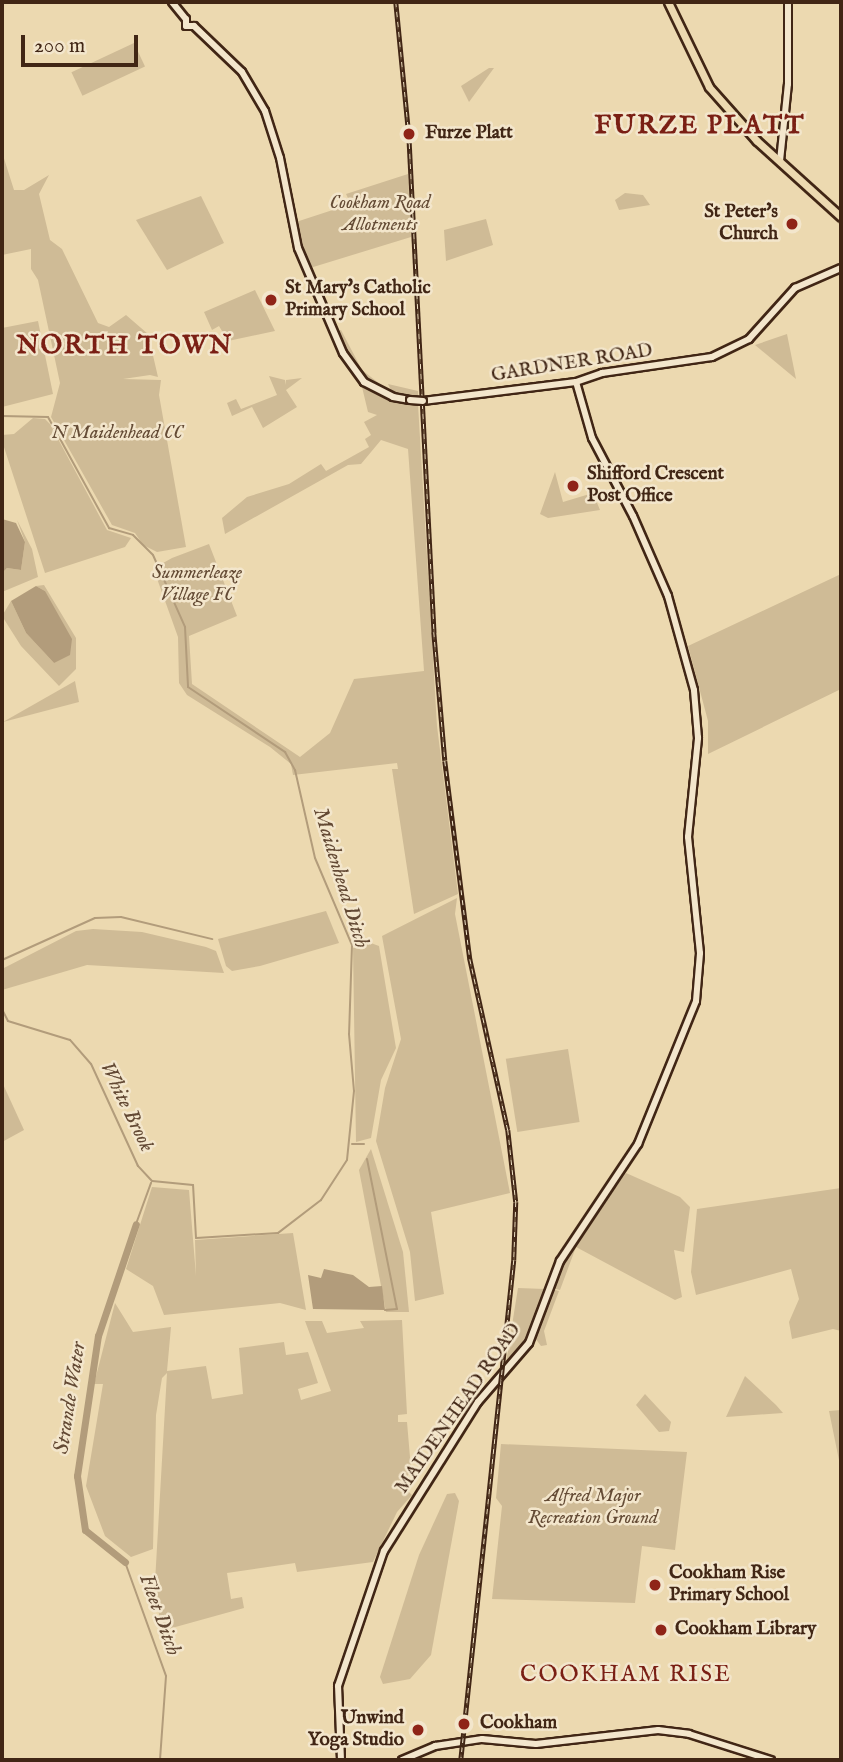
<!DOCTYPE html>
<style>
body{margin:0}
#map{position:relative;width:843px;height:1762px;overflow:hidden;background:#ecd9b0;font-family:"IM FELL English",serif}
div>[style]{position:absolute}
.green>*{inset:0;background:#cfbb96;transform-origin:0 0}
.water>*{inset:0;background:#b29c7b}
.stream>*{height:2px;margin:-1px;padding:0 1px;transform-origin:1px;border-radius:1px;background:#b29c7b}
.river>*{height:7px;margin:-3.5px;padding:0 3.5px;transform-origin:3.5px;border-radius:3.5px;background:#b29c7b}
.roads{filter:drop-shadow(2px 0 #412615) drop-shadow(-2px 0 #412615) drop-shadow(0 2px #412615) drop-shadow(0 -2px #412615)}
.secondary>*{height:6px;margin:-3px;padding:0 3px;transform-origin:3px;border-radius:3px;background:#f3e6cc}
.primary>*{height:7px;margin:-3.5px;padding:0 3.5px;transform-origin:3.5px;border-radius:3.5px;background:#ecd9b0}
.rail>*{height:4.5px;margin-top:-2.25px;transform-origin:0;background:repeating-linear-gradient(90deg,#f3e6cc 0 5px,#412615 0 10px);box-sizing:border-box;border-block:2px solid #412615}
.bridges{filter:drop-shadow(2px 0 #412615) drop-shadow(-2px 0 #412615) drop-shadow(0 2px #412615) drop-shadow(0 -2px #412615)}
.secondary-bridge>*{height:6px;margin:-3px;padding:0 3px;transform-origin:3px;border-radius:3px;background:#f3e6cc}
.dots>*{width:19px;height:19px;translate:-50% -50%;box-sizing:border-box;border:4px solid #f3e6cc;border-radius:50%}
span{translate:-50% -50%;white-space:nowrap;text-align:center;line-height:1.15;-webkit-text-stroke:5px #f3e6cc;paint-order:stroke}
.poi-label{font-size:19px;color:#412615;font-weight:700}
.left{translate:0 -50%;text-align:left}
.right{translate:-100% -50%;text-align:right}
.park-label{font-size:19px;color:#644b35;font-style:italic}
.street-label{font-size:19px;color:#412615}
.water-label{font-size:21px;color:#634934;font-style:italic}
.quarter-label{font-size:23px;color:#7a1f14;letter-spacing:2px}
.district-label{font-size:26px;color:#7a1f14;font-weight:700;letter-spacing:2px}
.frame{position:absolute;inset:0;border:4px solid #412615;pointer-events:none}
.scale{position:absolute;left:21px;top:35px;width:117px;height:32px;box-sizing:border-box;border:4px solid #412615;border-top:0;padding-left:9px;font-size:21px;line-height:24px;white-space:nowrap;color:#412615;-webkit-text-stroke:5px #f3e6cc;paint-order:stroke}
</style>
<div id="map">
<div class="green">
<div style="left:134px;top:43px;width:26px;height:69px;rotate:65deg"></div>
<div style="clip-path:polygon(489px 68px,494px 68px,469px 102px,461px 86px)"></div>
<div style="clip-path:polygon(2px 152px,14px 190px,24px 190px,49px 175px,39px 194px,50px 240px,62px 249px,98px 323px,109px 327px,126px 315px,148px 334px,158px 377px,150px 375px,123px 379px,161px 380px,159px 395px,186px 547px,157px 552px,143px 545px,135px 533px,112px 525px,51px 417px,60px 383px,38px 280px,31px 269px,31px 249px,2px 255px)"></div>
<div style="clip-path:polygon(408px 174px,411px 237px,310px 268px,296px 222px,351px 204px,346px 194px)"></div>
<div style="clip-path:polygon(625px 193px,643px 195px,650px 205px,619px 210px,615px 200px)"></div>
<div style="clip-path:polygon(201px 196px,224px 243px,167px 270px,136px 220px)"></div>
<div style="clip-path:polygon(486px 219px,493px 245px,446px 261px,444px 230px)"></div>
<div style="clip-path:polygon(255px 290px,275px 331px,228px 341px,219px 326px,212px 330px,204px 312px)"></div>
<div style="clip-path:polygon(38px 321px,53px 394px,2px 407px,2px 328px)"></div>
<div style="clip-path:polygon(341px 330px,362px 370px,385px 388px,391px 390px,388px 384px,418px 391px,418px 397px,391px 394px,368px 381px,349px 357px,337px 332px)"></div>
<div style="clip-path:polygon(787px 334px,796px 379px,755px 345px)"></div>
<div style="clip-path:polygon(269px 376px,285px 380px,286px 385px,286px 380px,302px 378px,286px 390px,297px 407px,263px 428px,252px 407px,232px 416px,227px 403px,236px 399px,241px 409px,277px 395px)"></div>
<div style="clip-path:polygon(362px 387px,418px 404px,437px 726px,458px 894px,414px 914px,392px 769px,398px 769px,397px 763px,293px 775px,291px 764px,270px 747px,187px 695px,179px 683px,178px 637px,155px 573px,156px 567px,172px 558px,209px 544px,237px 616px,189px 636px,192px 684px,300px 757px,330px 733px,354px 679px,424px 671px,408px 449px,381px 440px,361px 464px,348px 465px,225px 534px,222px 518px,247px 497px,289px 484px,321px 464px,326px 471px,369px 447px,365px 439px,371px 435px,364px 422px,377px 415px,368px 412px)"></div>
<div style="clip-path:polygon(33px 418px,45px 419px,50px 424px,107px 530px,131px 538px,125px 547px,45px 573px,2px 441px,2px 435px,14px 434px)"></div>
<div style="clip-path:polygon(555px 472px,563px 502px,593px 493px,600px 510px,548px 518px,540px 514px)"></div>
<div style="clip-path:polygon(17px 520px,32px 549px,38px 577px,2px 592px,2px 573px,7px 568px,21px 570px,25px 542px)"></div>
<div style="clip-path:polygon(841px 574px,841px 689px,708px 754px,708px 721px,688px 646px)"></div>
<div style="clip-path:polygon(44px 585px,76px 638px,76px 669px,59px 686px,21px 646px,2px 616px,11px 601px,26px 633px,54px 663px,45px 591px,36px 586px)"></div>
<div style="clip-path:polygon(75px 681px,79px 702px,3px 722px)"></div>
<div style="clip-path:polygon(457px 898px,455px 914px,510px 1193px,431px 1212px,444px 1294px,415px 1301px,410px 1252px,376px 1141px,385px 1088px,401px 1039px,382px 936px)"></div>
<div style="clip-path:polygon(326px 911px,339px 943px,260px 966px,232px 971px,226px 966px,218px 939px)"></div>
<div style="clip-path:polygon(93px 929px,142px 932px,206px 947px,216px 951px,224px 973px,87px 965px,2px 990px,2px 969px,76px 931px)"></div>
<div style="clip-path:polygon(368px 942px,379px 946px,396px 1048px,381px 1080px,371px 1138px,356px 1142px,353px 948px)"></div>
<div style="left:568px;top:1049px;width:74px;height:63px;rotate:81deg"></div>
<div style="clip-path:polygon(2px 1082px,24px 1130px,2px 1142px)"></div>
<div style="clip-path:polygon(371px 1149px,403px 1252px,409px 1312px,386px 1312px,359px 1170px)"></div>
<div style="clip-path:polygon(626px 1173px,680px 1197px,690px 1207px,684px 1252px,674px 1250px,682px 1297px,675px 1300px,576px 1247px,560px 1290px,552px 1288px,573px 1246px)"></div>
<div style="clip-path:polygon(152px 1187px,189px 1190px,196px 1276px,195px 1240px,293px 1233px,306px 1310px,280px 1303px,164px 1315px,153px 1286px,126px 1269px)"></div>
<div style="clip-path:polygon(841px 1188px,841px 1331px,833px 1329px,792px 1339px,789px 1322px,799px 1299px,791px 1269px,696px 1295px,691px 1272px,697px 1209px)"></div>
<div style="clip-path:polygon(518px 1288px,545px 1289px,527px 1341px,505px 1369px)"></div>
<div style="clip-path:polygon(551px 1289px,559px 1291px,544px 1331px,547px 1345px,541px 1346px,535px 1338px)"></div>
<div style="clip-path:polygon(115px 1303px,133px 1332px,171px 1327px,167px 1371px,206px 1366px,212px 1399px,243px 1394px,239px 1348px,284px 1342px,286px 1355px,308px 1352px,318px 1383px,298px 1389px,301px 1400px,331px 1391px,305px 1321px,322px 1321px,327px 1333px,364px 1328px,360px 1321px,402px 1320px,407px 1414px,398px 1415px,398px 1422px,407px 1422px,411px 1469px,403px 1486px,412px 1495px,397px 1512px,373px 1562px,297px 1572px,295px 1563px,227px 1573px,231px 1599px,242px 1597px,244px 1608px,161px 1631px,155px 1582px,167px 1373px,162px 1378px,156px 1415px,153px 1549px,131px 1557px,105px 1536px,86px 1486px,103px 1384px,94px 1384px)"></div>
<div style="clip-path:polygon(745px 1376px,776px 1405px,783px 1413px,726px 1417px)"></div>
<div style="clip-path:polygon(645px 1394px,671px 1422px,669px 1431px,659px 1432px,636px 1405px)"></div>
<div style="clip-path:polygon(841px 1410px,841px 1470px,829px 1411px)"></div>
<div style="clip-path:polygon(501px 1444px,687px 1452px,675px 1550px,642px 1546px,635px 1603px,492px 1599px,502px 1506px,496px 1498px)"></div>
<div style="clip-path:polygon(455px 1493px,459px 1501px,431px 1655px,410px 1679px,383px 1684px,380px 1677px,419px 1555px,447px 1494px)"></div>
</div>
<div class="water">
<div style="clip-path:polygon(2px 519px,16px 523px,25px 542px,21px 570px,7px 568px,2px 573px)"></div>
<div style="clip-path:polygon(36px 586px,45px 591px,72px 639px,70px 655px,54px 663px,26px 633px,11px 601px)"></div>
<div style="clip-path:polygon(324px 1269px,353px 1275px,369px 1287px,382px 1286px,385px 1310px,313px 1309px,308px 1275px,321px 1278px)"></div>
</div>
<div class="stream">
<div style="left:2px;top:416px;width:46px;rotate:1.2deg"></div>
<div style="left:48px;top:417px;width:127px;rotate:61.2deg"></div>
<div style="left:109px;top:528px;width:25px;rotate:16deg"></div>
<div style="left:133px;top:535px;width:28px;rotate:45deg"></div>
<div style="left:153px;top:555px;width:79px;rotate:66deg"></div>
<div style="left:185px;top:627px;width:60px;rotate:87.1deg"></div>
<div style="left:188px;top:687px;width:117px;rotate:33.8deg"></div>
<div style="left:285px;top:752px;width:21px;rotate:61deg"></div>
<div style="left:295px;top:770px;width:90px;rotate:77.2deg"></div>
<div style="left:315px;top:858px;width:95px;rotate:67deg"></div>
<div style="left:352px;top:945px;width:89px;rotate:91.9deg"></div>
<div style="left:349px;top:1034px;width:57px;rotate:85deg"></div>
<div style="left:354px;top:1091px;width:69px;rotate:95.8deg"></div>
<div style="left:347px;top:1160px;width:48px;rotate:123deg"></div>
<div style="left:321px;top:1200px;width:54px;rotate:142.5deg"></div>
<div style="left:278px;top:1233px;width:82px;rotate:176.5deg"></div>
<div style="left:196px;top:1238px;width:53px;rotate:-93.2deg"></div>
<div style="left:193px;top:1185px;width:41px;rotate:-174.4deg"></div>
<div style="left:152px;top:1181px;width:21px;rotate:-133deg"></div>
<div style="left:138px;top:1166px;width:112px;rotate:-114.7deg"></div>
<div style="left:91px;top:1064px;width:32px;rotate:-131deg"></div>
<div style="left:70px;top:1040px;width:65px;rotate:-163deg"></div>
<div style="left:8px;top:1021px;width:13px;rotate:-117deg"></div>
<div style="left:2px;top:960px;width:102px;rotate:-24.3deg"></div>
<div style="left:95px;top:918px;width:26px;rotate:-2deg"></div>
<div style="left:121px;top:917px;width:94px;rotate:13.6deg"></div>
<div style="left:352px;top:1144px;width:12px"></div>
<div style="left:367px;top:1159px;width:153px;rotate:78.7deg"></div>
<div style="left:397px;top:1309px;width:12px;rotate:175deg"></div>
<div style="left:136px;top:1224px;width:44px;rotate:-69.9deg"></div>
<div style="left:125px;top:1562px;width:121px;rotate:70.2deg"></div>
<div style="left:166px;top:1676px;width:84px;rotate:94.1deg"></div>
</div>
<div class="river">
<div style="left:125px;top:1562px;width:51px;rotate:-141.3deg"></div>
<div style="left:85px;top:1530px;width:55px;rotate:-98.4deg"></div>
<div style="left:77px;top:1476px;width:142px;rotate:-81.5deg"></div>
<div style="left:98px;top:1336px;width:118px;rotate:-71.3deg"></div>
</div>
<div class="roads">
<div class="secondary">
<div style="left:172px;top:2px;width:22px;rotate:51deg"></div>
<div style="left:186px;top:19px;width:7px;rotate:90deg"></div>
<div style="left:186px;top:26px;width:8px"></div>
<div style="left:194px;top:26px;width:66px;rotate:43.8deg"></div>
<div style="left:242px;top:72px;width:45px;rotate:59.5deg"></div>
<div style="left:265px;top:111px;width:49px;rotate:72.3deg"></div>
<div style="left:280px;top:158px;width:92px;rotate:78.7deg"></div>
<div style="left:298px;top:248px;width:114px;rotate:66.8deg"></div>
<div style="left:343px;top:353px;width:36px;rotate:54deg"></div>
<div style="left:364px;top:382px;width:33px;rotate:27deg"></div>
<div style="left:393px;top:397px;width:17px;rotate:10deg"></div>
<div style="left:780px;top:161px;width:77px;rotate:-84.1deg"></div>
<div style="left:788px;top:84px;width:82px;rotate:-90deg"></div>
<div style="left:423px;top:401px;width:154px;rotate:-7.1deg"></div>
<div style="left:576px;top:382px;width:28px;rotate:-19deg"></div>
<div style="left:602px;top:373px;width:111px;rotate:-8.3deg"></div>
<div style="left:712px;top:357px;width:41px;rotate:-25.9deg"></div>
<div style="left:749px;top:339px;width:69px;rotate:-48deg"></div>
<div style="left:795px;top:288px;width:50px;rotate:-23.5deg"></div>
<div style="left:341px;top:1760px;width:74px;rotate:-92.3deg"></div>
<div style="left:338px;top:1686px;width:143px;rotate:-71.2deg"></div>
<div style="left:384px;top:1551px;width:176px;rotate:-57.8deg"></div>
<div style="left:478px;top:1402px;width:78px;rotate:-49.2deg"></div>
<div style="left:529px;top:1343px;width:88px;rotate:-69.3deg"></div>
<div style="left:560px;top:1261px;width:141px;rotate:-56.3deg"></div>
<div style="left:638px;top:1144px;width:154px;rotate:-67.9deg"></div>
<div style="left:696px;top:1001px;width:48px;rotate:-85.2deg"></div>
<div style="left:700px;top:953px;width:117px;rotate:-95.9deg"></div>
<div style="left:688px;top:837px;width:100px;rotate:-84.2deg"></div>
<div style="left:698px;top:738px;width:48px;rotate:-94.8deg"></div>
<div style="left:694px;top:690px;width:98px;rotate:-105.5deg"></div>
<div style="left:668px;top:596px;width:87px;rotate:-113.6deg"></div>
<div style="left:633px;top:516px;width:88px;rotate:-117.7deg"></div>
<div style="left:592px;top:438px;width:58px;rotate:-105.9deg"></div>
<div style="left:402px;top:1760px;width:36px;rotate:-23deg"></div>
<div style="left:435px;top:1746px;width:48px;rotate:-8.5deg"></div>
<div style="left:482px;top:1739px;width:54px;rotate:5.3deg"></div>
<div style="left:536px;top:1744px;width:123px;rotate:-6.5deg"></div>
<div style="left:658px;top:1730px;width:31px;rotate:7deg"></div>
<div style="left:689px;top:1734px;width:86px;rotate:17.6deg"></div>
</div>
<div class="primary">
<div style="left:668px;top:2px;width:94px;rotate:64.2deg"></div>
<div style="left:709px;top:87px;width:72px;rotate:48.4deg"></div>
<div style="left:757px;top:141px;width:113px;rotate:42.1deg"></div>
</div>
</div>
<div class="rail">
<div style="left:396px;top:2px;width:133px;rotate:84.4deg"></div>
<div style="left:409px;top:134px;width:499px;rotate:87.1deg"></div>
<div style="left:434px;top:632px;width:129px;rotate:85.1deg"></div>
<div style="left:445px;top:761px;width:200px;rotate:82.8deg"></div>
<div style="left:470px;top:959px;width:175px;rotate:77.5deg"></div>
<div style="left:508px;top:1130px;width:72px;rotate:83.7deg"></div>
<div style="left:516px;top:1202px;width:58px;rotate:92deg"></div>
<div style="left:514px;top:1260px;width:503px;rotate:96.05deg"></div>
</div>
<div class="bridges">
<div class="secondary-bridge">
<div style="left:410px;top:400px;width:13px;rotate:4deg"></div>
</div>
</div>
<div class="dots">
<div style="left:409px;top:134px;background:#8f2418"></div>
<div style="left:792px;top:224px;background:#8f2418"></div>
<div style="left:271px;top:300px;background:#8f2418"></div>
<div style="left:573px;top:486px;background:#8f2418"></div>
<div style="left:655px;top:1585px;background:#8f2418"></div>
<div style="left:661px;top:1630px;background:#8f2418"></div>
<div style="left:464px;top:1724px;background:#8f2418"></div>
<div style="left:418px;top:1730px;background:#8f2418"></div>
</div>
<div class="poi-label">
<span class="left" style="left:425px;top:134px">Furze Platt</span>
<span class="right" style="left:778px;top:224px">St Peter's<br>Church</span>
<span class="left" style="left:285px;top:300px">St Mary's Catholic<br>Primary School</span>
<span class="left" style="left:587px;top:486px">Shifford Crescent<br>Post Office</span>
<span class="left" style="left:669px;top:1585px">Cookham Rise<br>Primary School</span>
<span class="left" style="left:675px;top:1630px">Cookham Library</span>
<span class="right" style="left:404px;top:1730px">Unwind<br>Yoga Studio</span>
<span class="left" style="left:480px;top:1724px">Cookham</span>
</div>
<div class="park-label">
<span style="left:380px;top:215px">Cookham Road<br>Allotments</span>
<span style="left:117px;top:434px">N Maidenhead CC</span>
<span style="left:197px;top:585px">Summerleaze<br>Village FC</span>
<span style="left:593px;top:1508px">Alfred Major<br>Recreation Ground</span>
</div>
<div class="street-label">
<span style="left:572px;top:364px;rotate:-9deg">GARDNER ROAD</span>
<span style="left:459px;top:1409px;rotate:-55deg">MAIDENHEAD ROAD</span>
</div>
<div class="water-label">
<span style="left:340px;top:878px;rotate:73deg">Maidenhead Ditch</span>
<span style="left:126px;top:1107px;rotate:64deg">White Brook</span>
<span style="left:71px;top:1398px;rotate:-81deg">Strande Water</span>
<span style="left:159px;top:1615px;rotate:70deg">Fleet Ditch</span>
</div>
<div class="quarter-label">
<span style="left:626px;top:1675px">COOKHAM RISE</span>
</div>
<div class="district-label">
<span style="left:700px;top:126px">FURZE PLATT</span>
<span style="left:125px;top:346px">NORTH TOWN</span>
</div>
<div class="frame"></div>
<div class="scale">200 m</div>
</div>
